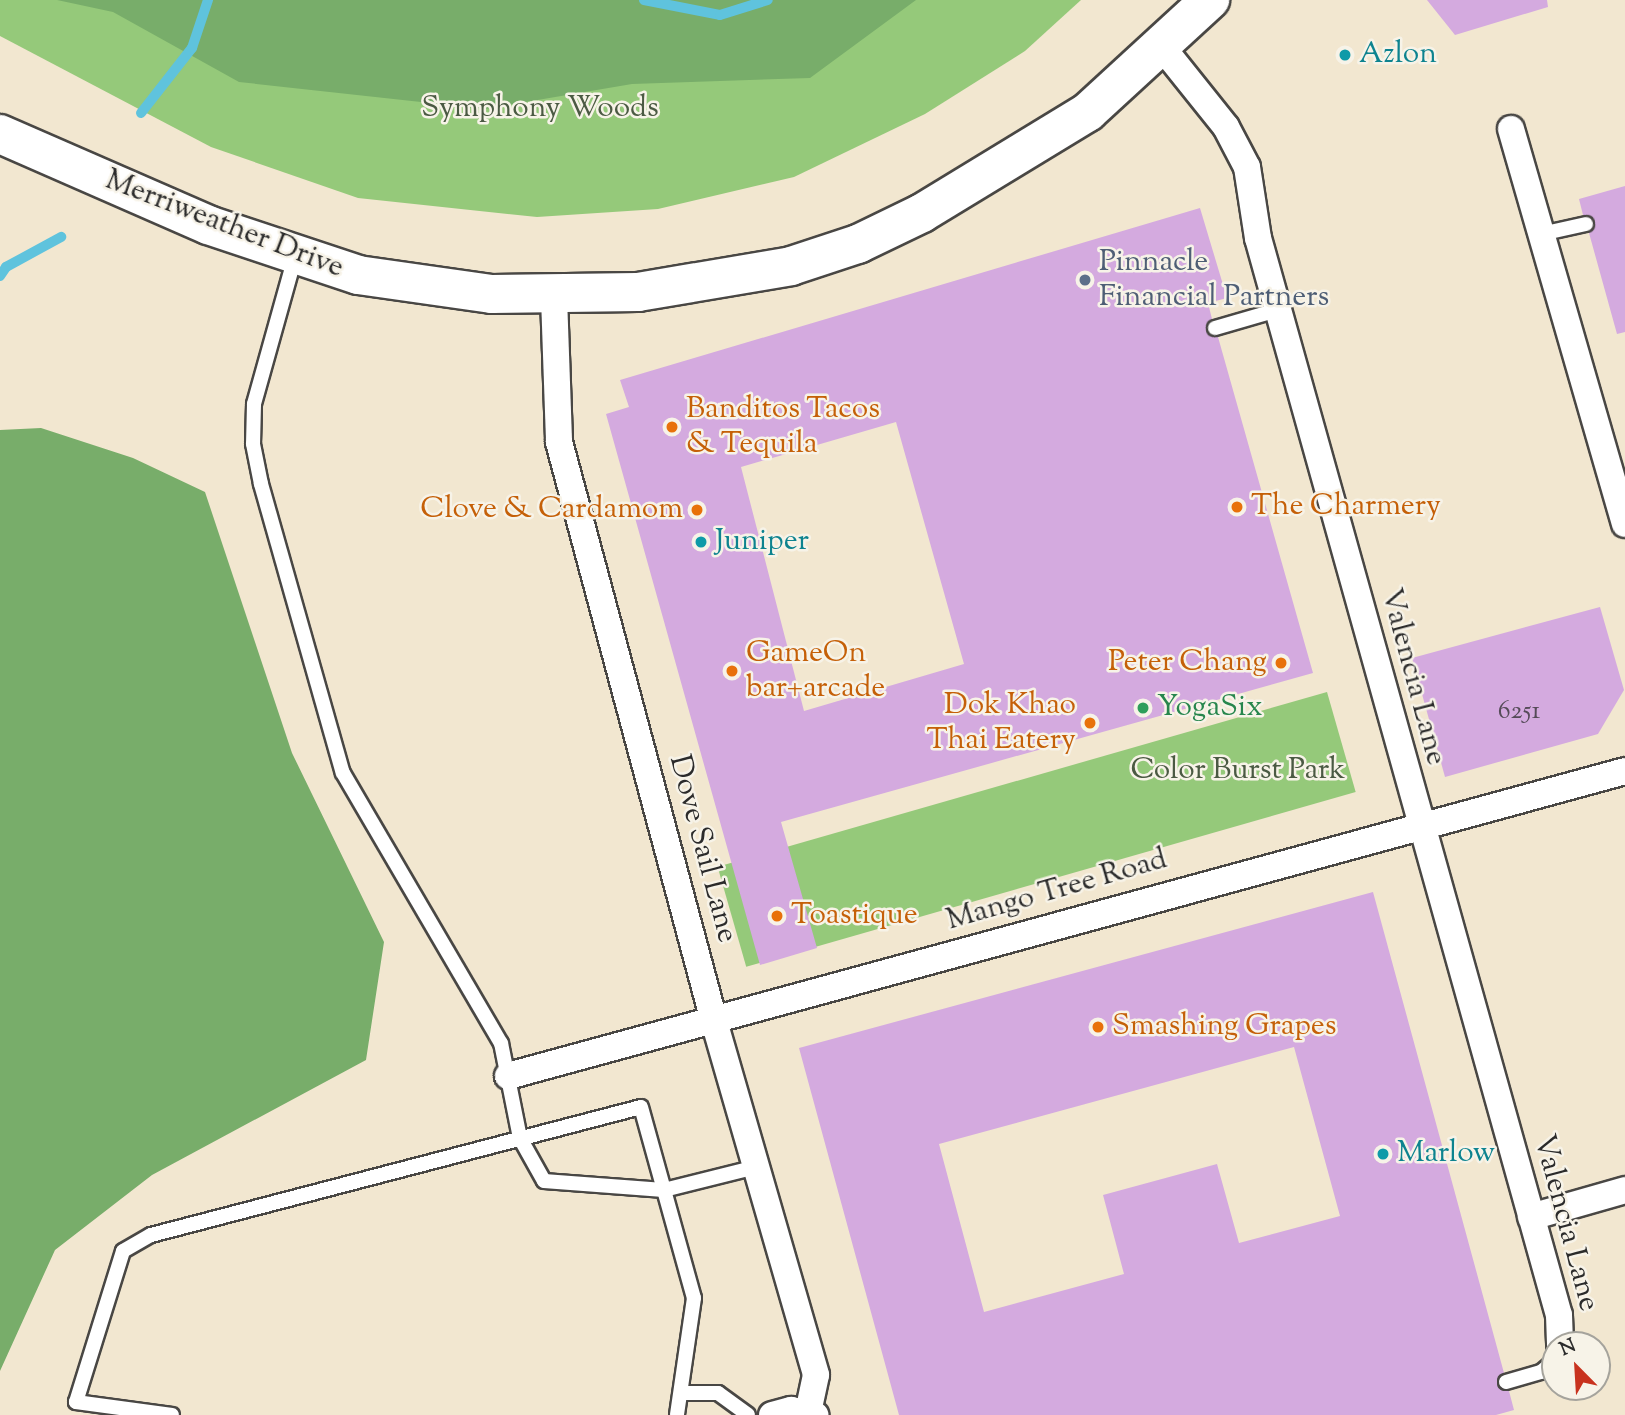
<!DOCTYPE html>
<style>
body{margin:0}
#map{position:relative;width:1625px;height:1415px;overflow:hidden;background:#f2e7d0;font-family:"Sorts Mill Goudy",serif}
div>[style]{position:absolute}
.green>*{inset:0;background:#95c97a;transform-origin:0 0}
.forest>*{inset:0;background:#78ad6a}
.stream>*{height:10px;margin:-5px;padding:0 5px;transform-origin:5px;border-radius:5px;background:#5fc3dd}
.building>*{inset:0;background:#d4aadf}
.roads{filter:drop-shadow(2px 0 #494744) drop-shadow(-2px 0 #494744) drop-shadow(0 2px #494744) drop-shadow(0 -2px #494744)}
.lane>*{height:14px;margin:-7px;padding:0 7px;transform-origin:7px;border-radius:7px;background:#fff}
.street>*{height:26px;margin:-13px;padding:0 13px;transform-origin:13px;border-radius:13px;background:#fff}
.secondary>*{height:38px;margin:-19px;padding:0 19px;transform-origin:19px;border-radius:19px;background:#fff}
.dots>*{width:19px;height:19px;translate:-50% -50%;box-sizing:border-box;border:4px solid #f7f3e8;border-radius:50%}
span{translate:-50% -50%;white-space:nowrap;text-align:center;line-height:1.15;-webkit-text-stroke:5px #f7f3e8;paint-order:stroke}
.number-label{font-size:26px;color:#554b58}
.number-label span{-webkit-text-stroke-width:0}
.culture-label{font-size:30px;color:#0d838f}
.left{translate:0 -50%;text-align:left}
.park-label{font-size:30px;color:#4b5a43}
.street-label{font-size:30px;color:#2b2b2b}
.service-label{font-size:30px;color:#4e5e75}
.food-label{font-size:30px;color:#c56008}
.right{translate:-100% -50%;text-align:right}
.leisure-label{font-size:30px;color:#27864d}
.north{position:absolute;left:1541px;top:1331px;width:70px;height:70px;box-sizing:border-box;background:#f7f3e8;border:2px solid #a5a39c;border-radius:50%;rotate:336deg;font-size:19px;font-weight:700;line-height:28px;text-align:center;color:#2b2b2b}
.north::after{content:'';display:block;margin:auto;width:24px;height:32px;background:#c8321e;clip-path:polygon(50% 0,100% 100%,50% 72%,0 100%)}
</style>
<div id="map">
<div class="green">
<div style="clip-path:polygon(0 0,1081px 0,1025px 51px,925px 114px,794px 177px,658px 209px,537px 217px,358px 198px,211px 147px,0 36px)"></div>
<div style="left:1327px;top:692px;width:104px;height:634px;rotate:74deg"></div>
</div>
<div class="forest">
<div style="clip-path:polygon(57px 0,916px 0,810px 78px,632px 84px,485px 109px,239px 82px,113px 12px)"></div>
<div style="clip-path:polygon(41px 428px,133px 458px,205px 492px,292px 753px,384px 942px,366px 1060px,152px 1175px,55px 1250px,0 1371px,0 430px)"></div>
</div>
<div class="stream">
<div style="left:644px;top:0;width:77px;rotate:11.2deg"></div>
<div style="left:720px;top:15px;width:50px;rotate:-17.4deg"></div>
<div style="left:141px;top:113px;width:83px;rotate:-51.9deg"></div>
<div style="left:192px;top:48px;width:51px;rotate:-71.6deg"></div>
<div style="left:0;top:276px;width:11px;rotate:-56deg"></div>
<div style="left:6px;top:267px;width:63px;rotate:-28.6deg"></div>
</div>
<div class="building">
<div style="clip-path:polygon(1427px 0,1547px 0,1548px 7px,1455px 35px)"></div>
<div style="clip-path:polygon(1625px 186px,1625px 332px,1617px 334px,1589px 233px,1595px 221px,1583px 215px,1579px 199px)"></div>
<div style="clip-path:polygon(evenodd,1200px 208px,1227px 298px,1208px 303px,1212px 319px,1206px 330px,1218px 337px,1313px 673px,781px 822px,817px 948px,760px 965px,606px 414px,629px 407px,620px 380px,1200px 208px,896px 422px,964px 664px,804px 711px,741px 467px,896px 422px)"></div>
<div style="clip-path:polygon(1600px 607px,1624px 690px,1598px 734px,1445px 777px,1412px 658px)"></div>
<div style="clip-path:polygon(evenodd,1373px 892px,1504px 1373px,1497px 1384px,1509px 1391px,1514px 1410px,1496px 1415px,899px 1415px,799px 1048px,1373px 892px,1294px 1047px,1340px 1216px,1239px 1243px,1217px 1164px,1103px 1195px,1124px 1274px,984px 1312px,939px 1144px,1294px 1047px)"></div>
</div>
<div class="roads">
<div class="lane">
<div style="left:1541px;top:234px;width:46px;rotate:-12.5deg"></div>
<div style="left:295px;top:257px;width:153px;rotate:105.6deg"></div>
<div style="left:254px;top:404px;width:40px;rotate:91.4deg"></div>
<div style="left:253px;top:444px;width:41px;rotate:78.7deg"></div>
<div style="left:261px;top:484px;width:300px;rotate:74.2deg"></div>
<div style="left:343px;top:773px;width:313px;rotate:59.7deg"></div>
<div style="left:501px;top:1043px;width:97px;rotate:78.7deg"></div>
<div style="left:520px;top:1138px;width:49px;rotate:60.8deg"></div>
<div style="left:544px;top:1181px;width:120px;rotate:4.3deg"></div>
<div style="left:664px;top:1190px;width:95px;rotate:-14deg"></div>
<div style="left:1215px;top:328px;width:65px;rotate:-16.2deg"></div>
<div style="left:1506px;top:1382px;width:36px;rotate:-16deg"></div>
<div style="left:1541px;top:1372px;width:18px;rotate:-41deg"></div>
<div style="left:681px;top:1393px;width:37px"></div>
<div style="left:718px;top:1393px;width:37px;rotate:36deg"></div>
<div style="left:172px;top:1415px;width:97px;rotate:-172.3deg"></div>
<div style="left:76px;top:1402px;width:158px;rotate:-72.7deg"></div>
<div style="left:123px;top:1251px;width:32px;rotate:-30deg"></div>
<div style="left:151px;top:1235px;width:506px;rotate:-14.64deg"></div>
<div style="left:641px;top:1107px;width:198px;rotate:74.5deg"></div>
<div style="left:694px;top:1298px;width:118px;rotate:98.3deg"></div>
</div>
<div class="street">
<div style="left:1162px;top:47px;width:102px;rotate:51.3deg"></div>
<div style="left:1226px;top:127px;width:45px;rotate:62.3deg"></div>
<div style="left:1247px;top:167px;width:72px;rotate:81.2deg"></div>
<div style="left:1258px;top:238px;width:1118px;rotate:74.39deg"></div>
<div style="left:1559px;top:1315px;width:30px;rotate:88deg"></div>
<div style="left:1511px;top:129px;width:411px;rotate:73.9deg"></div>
<div style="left:554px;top:297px;width:145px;rotate:88deg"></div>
<div style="left:559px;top:442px;width:599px;rotate:75.01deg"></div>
<div style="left:714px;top:1021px;width:368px;rotate:73.9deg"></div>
<div style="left:816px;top:1375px;width:38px;rotate:102deg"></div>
<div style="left:508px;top:1076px;width:1158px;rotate:-15.27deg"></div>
<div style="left:1531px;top:1217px;width:98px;rotate:-16deg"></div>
<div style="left:772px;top:1415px;width:20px;rotate:-15deg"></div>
<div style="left:791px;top:1410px;width:25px;rotate:12deg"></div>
</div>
<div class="secondary">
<div style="left:0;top:134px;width:227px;rotate:23.6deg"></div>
<div style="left:208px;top:225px;width:158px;rotate:18.4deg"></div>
<div style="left:358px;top:275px;width:135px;rotate:8.1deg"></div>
<div style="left:492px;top:294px;width:146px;rotate:-0.8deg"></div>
<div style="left:638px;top:292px;width:155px;rotate:-9.6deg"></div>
<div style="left:791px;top:266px;width:71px;rotate:-18.2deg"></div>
<div style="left:858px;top:244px;width:71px;rotate:-25.8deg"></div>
<div style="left:922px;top:213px;width:194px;rotate:-31.3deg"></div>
<div style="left:1088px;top:112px;width:166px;rotate:-42.6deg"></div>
</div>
</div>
<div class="dots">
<div style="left:1345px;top:55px;background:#0f9aa8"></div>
<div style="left:1085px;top:280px;background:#5c6f8a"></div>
<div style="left:672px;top:427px;background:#e8710a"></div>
<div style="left:1237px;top:507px;background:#e8710a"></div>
<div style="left:697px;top:510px;background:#e8710a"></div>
<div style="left:701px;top:542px;background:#0f9aa8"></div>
<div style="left:1281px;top:663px;background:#e8710a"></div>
<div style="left:732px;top:671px;background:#e8710a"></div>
<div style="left:1143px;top:708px;background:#2e9e5b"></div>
<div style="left:1090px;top:723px;background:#e8710a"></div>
<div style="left:777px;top:916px;background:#e8710a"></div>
<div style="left:1098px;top:1027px;background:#e8710a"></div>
<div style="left:1383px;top:1154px;background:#0f9aa8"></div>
</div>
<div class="number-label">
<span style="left:1519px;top:712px">6251</span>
</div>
<div class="culture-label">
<span class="left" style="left:1359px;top:55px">Azlon</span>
<span class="left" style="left:715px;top:542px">Juniper</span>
<span class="left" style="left:1397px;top:1154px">Marlow</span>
</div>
<div class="park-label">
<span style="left:540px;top:109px">Symphony Woods</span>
<span style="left:1238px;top:771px">Color Burst Park</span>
</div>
<div class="street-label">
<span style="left:224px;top:225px;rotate:21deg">Merriweather Drive</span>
<span style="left:1412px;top:677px;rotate:75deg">Valencia Lane</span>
<span style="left:702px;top:849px;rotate:75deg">Dove Sail Lane</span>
<span style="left:1057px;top:891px;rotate:-16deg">Mango Tree Road</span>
<span style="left:1565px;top:1223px;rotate:75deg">Valencia Lane</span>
</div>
<div class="service-label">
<span class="left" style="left:1099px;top:280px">Pinnacle<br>Financial Partners</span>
</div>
<div class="food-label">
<span class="left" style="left:686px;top:427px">Banditos Tacos<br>&amp; Tequila</span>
<span class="left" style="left:1251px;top:507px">The Charmery</span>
<span class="right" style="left:683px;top:510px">Clove &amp; Cardamom</span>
<span class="left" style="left:746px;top:671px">GameOn<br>bar+arcade</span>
<span class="right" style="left:1267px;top:663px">Peter Chang</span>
<span class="right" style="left:1076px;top:723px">Dok Khao<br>Thai Eatery</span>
<span class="left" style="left:791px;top:916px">Toastique</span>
<span class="left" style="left:1112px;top:1027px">Smashing Grapes</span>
</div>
<div class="leisure-label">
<span class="left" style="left:1157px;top:708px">YogaSix</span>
</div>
<div class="north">N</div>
</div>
